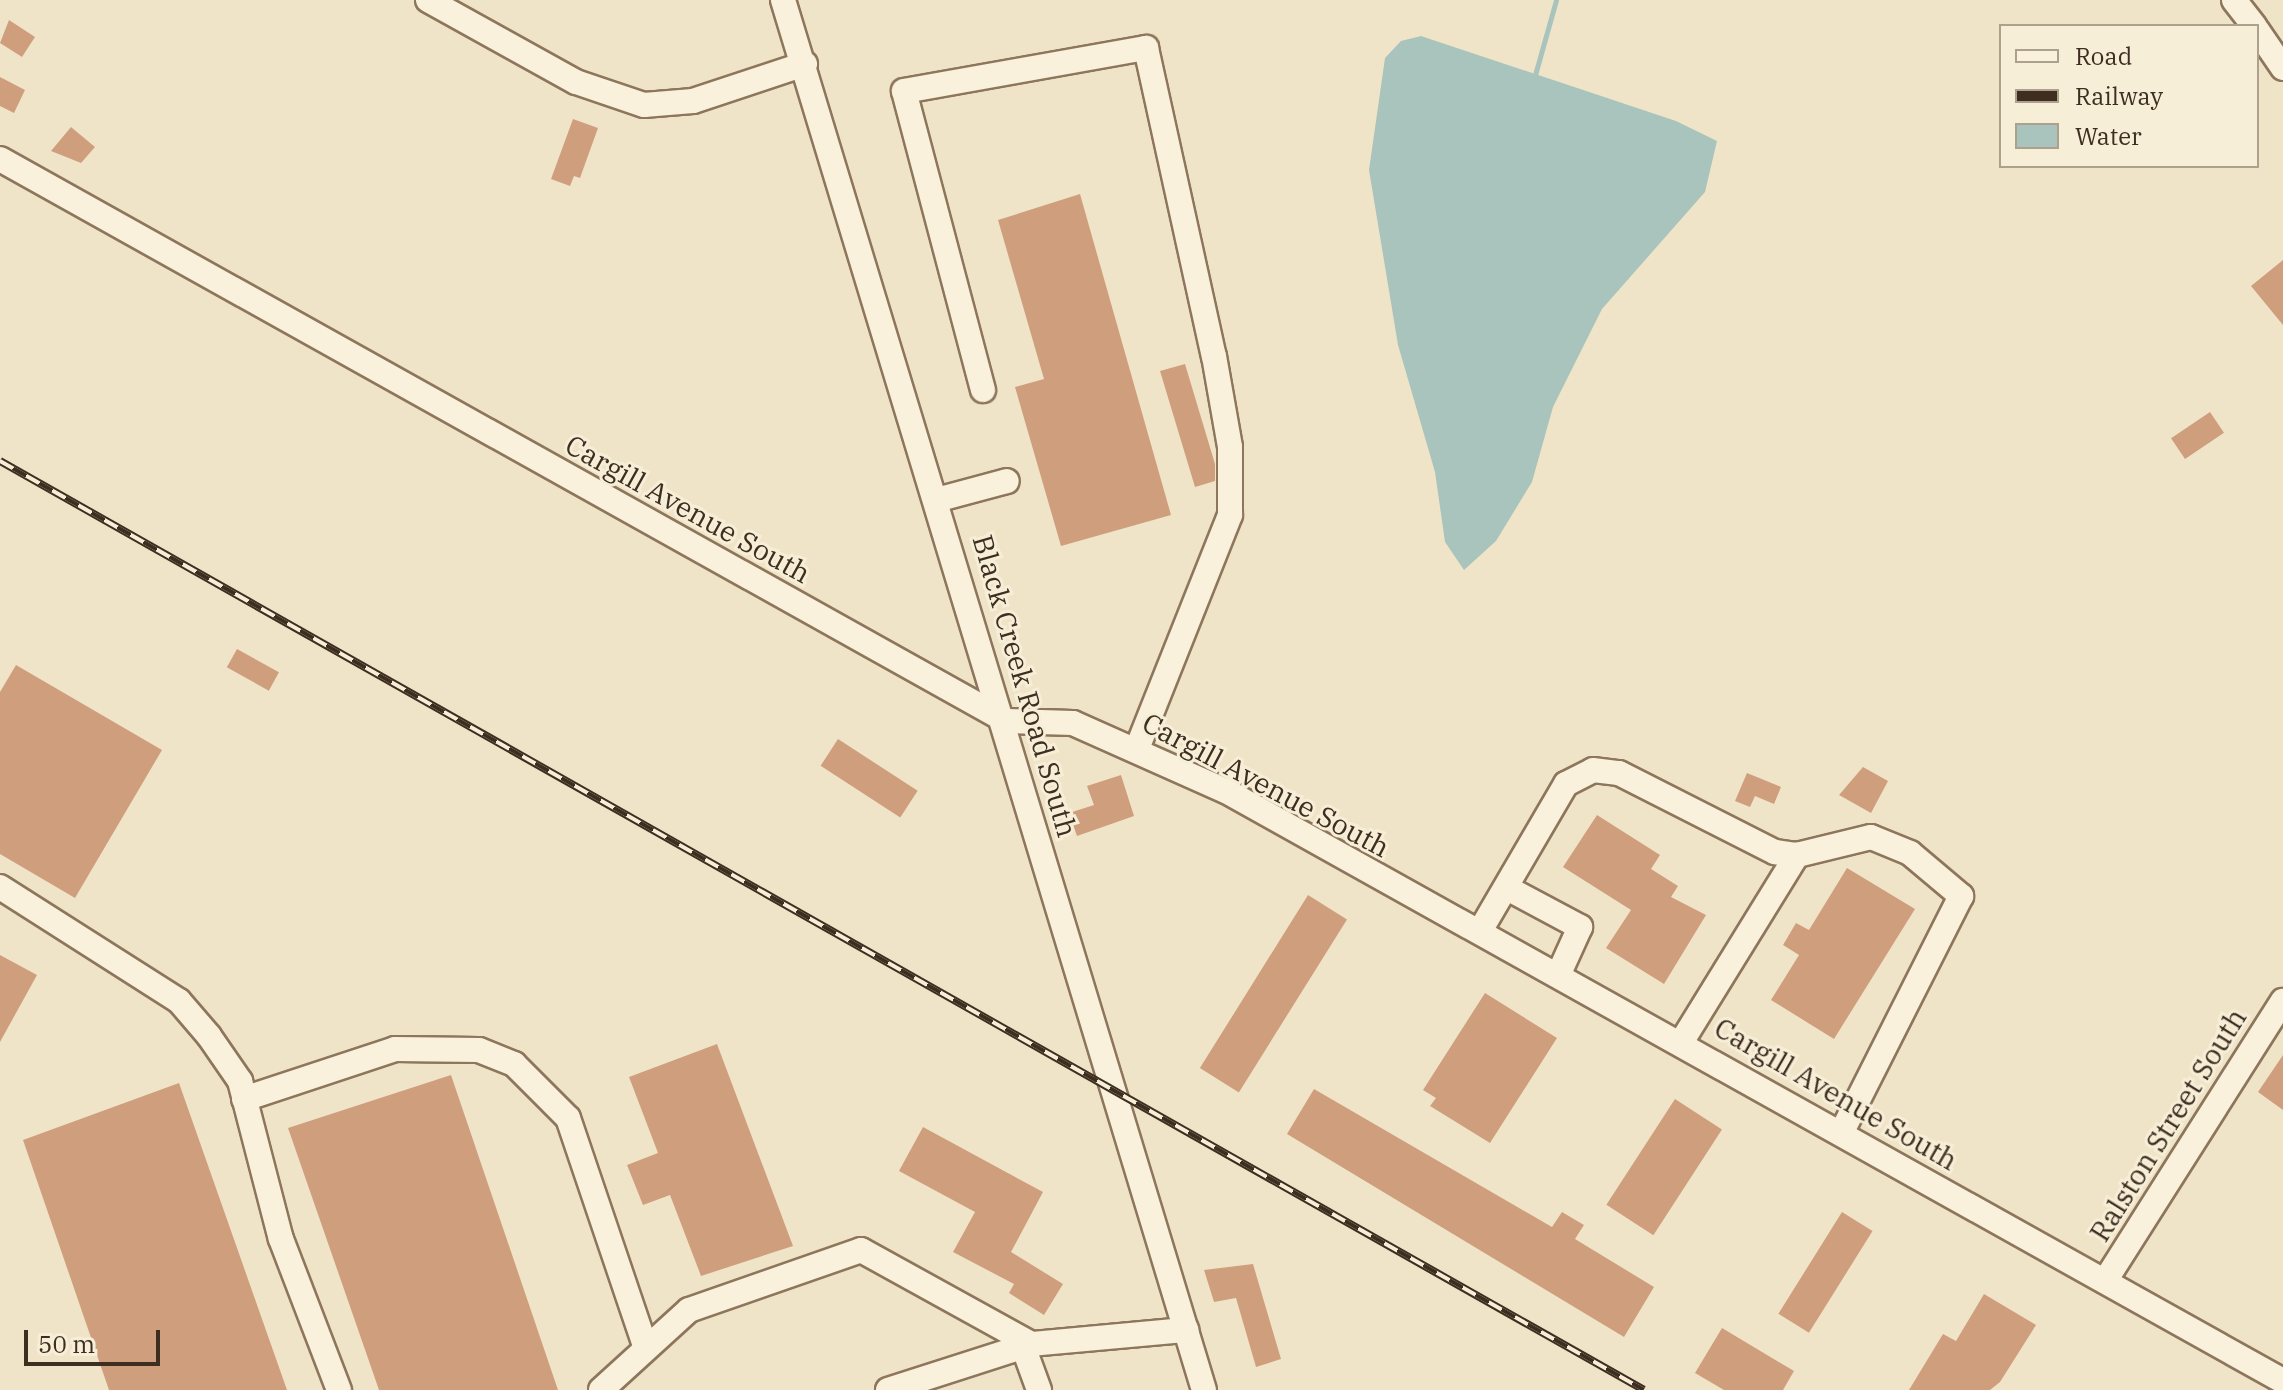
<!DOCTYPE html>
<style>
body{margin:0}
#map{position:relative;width:2283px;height:1390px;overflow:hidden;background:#f0e4c8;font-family:"IBM Plex Serif",serif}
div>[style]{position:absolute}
.water>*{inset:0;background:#a9c4bc}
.stream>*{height:5px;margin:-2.5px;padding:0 2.5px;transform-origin:2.5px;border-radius:2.5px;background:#a9c4bc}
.building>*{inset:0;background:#cf9f7d;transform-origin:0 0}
.roads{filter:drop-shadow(2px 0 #8d765c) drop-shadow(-2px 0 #8d765c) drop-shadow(0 2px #8d765c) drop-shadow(0 -2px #8d765c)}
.minor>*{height:24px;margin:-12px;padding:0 12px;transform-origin:12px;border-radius:12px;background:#faf1dc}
.rail>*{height:8px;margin-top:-4px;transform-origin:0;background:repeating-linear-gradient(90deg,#f7eed8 0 15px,#3d2e20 0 30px);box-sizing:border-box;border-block:2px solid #3d2e20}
span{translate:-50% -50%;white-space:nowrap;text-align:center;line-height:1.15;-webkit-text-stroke:6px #f7eed8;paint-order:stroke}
.street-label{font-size:28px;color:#3d2e20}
.legend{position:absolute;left:1999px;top:24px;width:260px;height:144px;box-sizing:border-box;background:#f7eed8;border:2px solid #ada18e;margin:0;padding:10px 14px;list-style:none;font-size:24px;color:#3d2e20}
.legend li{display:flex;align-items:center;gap:16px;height:40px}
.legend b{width:40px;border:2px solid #ada18e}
.scale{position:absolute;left:24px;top:1330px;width:136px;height:36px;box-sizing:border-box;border:4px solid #3d2e20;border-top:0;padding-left:10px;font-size:24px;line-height:28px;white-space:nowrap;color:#3d2e20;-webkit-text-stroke:6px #f7eed8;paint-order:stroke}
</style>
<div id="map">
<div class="water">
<div style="clip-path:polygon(1421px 36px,1676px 121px,1717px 141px,1705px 192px,1602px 309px,1553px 407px,1532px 482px,1496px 541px,1464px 570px,1445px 542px,1435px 472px,1398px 345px,1369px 170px,1385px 58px,1401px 41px)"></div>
</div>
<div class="stream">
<div style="left:1533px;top:82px;width:85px;rotate:-74.3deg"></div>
</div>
<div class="building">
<div style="clip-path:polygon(9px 20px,35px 37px,22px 57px,0 43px)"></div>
<div style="clip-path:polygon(0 77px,25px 90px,14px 113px,0 106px)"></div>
<div style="clip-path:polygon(573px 119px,598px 128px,580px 178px,574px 176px,570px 186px,551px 179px)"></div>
<div style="clip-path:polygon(71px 127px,95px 147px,81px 163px,51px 151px)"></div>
<div style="clip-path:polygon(1080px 194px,1171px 515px,1061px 546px,1015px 387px,1044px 379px,998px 220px)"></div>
<div style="clip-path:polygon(2283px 260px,2283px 325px,2251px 286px)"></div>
<div style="clip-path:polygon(1185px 364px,1215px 464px,1215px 481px,1195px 487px,1160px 371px)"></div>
<div style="left:2210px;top:412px;width:25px;height:47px;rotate:56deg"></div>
<div style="left:237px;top:649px;width:48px;height:21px;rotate:29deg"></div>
<div style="clip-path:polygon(16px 665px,162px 750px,75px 898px,0 854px,0 692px)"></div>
<div style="left:838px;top:739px;width:95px;height:32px;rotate:33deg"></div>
<div style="clip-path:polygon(1863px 767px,1888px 781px,1871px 813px,1839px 795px)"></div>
<div style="clip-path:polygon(1747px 773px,1781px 787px,1774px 804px,1755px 796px,1750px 807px,1735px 801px)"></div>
<div style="clip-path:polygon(1121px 775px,1134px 816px,1077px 836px,1069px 813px,1094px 805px,1087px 786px)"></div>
<div style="clip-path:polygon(1597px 815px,1660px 855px,1651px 869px,1678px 886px,1671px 897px,1706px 915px,1664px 984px,1606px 948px,1631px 910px,1563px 867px)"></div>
<div style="clip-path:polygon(1847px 868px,1915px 909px,1834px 1039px,1771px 1000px,1799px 955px,1783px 945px,1796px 923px,1809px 930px)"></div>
<div style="left:1308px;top:895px;width:46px;height:204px;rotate:32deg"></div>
<div style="clip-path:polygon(0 955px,37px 975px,0 1042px)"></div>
<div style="clip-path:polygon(1485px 993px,1557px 1038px,1490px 1143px,1430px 1106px,1436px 1098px,1423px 1090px)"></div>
<div style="clip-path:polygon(717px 1044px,793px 1246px,701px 1276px,670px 1195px,643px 1205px,627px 1165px,658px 1153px,629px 1077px)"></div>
<div style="clip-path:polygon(2283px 1055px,2283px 1110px,2258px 1092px)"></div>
<div style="clip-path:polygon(451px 1075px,558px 1390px,379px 1390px,288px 1128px)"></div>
<div style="clip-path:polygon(179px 1083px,287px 1390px,109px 1390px,23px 1140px)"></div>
<div style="clip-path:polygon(1314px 1089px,1552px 1227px,1562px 1212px,1584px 1225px,1575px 1239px,1654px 1287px,1624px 1337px,1287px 1134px)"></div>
<div style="left:1675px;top:1099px;width:56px;height:126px;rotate:33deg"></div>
<div style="clip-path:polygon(923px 1127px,1043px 1192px,1011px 1252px,1063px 1284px,1044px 1315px,1009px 1293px,1014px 1284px,953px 1252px,975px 1212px,899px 1171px)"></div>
<div style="left:1842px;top:1212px;width:36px;height:120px;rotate:32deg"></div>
<div style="clip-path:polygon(1253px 1264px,1281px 1359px,1256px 1367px,1236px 1298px,1214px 1302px,1204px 1270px)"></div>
<div style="clip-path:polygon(1984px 1294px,2036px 1325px,2000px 1382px,1990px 1390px,1909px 1390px,1943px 1334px,1956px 1341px)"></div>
<div style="clip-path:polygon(1722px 1328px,1794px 1371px,1783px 1390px,1724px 1390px,1695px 1373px)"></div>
</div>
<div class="roads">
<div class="minor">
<div style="left:428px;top:0;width:169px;rotate:29deg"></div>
<div style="left:576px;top:82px;width:72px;rotate:18.7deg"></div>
<div style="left:644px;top:105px;width:49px;rotate:-4.7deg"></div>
<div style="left:693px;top:101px;width:118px;rotate:-18.3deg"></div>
<div style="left:783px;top:0;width:1452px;rotate:73.15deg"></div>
<div style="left:2234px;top:0;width:33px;rotate:52deg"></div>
<div style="left:2257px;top:30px;width:46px;rotate:55.6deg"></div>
<div style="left:0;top:159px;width:1153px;rotate:29.17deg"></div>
<div style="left:1007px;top:721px;width:66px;rotate:1.7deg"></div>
<div style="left:1073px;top:723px;width:167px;rotate:24deg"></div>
<div style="left:1226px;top:791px;width:1211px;rotate:29.17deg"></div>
<div style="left:983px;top:390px;width:309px;rotate:-104.8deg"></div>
<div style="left:904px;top:91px;width:246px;rotate:-10.1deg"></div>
<div style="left:1146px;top:48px;width:315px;rotate:77.6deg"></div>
<div style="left:1214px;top:356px;width:92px;rotate:80deg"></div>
<div style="left:1230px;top:447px;width:68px;rotate:90deg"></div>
<div style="left:1230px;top:515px;width:252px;rotate:111.7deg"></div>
<div style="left:940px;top:499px;width:69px;rotate:-15deg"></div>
<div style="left:0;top:887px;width:212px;rotate:32.5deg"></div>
<div style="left:179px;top:1001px;width:46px;rotate:49.4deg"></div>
<div style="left:209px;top:1036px;width:55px;rotate:55.4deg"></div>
<div style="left:240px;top:1081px;width:163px;rotate:75.5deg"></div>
<div style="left:281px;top:1239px;width:162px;rotate:69deg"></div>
<div style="left:1507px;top:888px;width:83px;rotate:28.1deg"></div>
<div style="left:1580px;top:927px;width:48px;rotate:114.4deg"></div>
<div style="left:1480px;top:931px;width:170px;rotate:-59.7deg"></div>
<div style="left:1566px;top:784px;width:30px;rotate:-27deg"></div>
<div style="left:1593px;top:770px;width:26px;rotate:7deg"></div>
<div style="left:1619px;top:773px;width:175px;rotate:26.9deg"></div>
<div style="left:1775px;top:852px;width:22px;rotate:8deg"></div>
<div style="left:1797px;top:855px;width:76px;rotate:-13.7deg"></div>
<div style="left:1871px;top:837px;width:42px;rotate:22.3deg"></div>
<div style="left:1910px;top:853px;width:67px;rotate:40.1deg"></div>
<div style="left:1961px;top:896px;width:264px;rotate:116.8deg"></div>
<div style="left:1682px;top:1041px;width:219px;rotate:-58.3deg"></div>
<div style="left:244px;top:1099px;width:159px;rotate:-18.3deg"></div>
<div style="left:395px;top:1049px;width:84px;rotate:0.7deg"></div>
<div style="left:479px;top:1050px;width:38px;rotate:22deg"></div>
<div style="left:514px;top:1064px;width:76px;rotate:45deg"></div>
<div style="left:568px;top:1118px;width:241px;rotate:71.3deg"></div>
<div style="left:2105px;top:1281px;width:332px;rotate:-57.6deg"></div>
<div style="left:1023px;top:1346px;width:47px;rotate:70deg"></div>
<div style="left:601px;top:1390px;width:119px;rotate:-42.3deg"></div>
<div style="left:689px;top:1310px;width:182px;rotate:-19.2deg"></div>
<div style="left:861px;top:1250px;width:194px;rotate:28.9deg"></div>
<div style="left:888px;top:1390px;width:150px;rotate:-17.8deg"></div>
<div style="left:1031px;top:1344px;width:156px;rotate:-5.2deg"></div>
</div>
</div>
<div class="rail">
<div style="left:0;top:461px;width:1888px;rotate:29.47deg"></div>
</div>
<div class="street-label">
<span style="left:688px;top:509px;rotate:29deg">Cargill Avenue South</span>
<span style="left:1025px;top:686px;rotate:74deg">Black Creek Road South</span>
<span style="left:1266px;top:785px;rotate:28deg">Cargill Avenue South</span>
<span style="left:1836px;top:1094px;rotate:30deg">Cargill Avenue South</span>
<span style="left:2168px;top:1125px;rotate:-58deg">Ralston Street South</span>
</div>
<ul class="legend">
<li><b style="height:10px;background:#faf1dc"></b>Road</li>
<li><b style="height:10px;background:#3d2e20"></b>Railway</li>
<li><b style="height:22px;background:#a9c4bc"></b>Water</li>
</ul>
<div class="scale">50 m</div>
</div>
